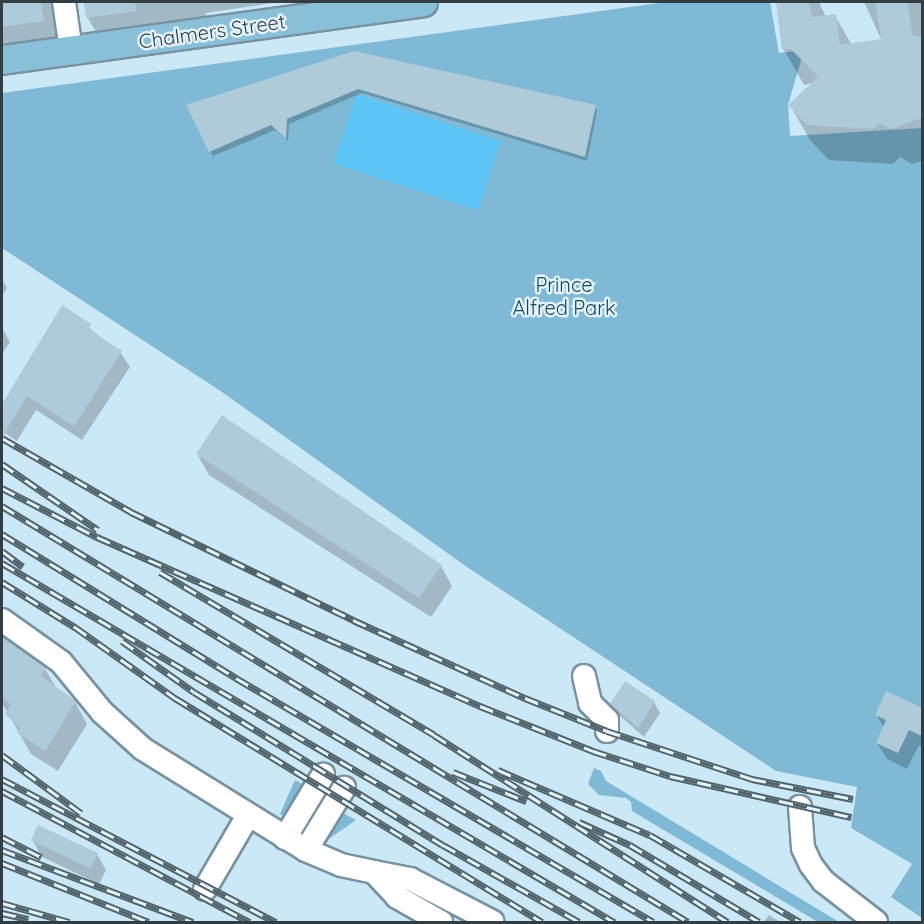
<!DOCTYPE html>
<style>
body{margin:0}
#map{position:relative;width:924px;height:924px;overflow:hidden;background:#cbe8f7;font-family:Quicksand,sans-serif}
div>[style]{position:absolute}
.green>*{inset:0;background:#80b9d5}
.water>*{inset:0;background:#5ec6f6;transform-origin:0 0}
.shadow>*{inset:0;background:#0003}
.building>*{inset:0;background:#afcbda;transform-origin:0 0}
.roads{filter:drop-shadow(2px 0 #7892a0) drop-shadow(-2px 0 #7892a0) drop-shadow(0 2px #7892a0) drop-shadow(0 -2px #7892a0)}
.minor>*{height:22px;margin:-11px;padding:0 11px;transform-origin:11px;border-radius:11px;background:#fff}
.major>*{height:28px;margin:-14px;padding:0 14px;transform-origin:14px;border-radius:14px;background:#89bfd7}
.rail>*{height:7px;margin-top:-3.5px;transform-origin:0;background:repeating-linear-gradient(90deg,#e2f3fc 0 14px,#53636b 0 28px);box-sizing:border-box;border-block:2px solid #53636b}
span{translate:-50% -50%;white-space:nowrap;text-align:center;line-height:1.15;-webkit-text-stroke:5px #e2f3fc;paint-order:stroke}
.street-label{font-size:20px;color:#323e44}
.park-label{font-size:20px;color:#184559}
.frame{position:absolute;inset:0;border:3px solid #323e44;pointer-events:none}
</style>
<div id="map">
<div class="green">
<div style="clip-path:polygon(666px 2px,770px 2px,779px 53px,804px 50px,788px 105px,790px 136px,922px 128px,922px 918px,891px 897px,912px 864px,851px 828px,857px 787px,776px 771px,467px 567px,222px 392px,2px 248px,2px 93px)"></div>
<div style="clip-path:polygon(594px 768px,601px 771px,606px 781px,839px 922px,818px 922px,632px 811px,631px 802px,626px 798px,599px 795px,588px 784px)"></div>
<div style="clip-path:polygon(295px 780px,308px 787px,284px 816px,280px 814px)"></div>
<div style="clip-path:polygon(335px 809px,356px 820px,326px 841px,321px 838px)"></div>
</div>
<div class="water">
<div style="left:356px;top:94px;width:152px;height:73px;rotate:18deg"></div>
</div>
<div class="shadow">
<div style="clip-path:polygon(2px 2px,51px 2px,58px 46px,2px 56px)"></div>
<div style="clip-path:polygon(85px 2px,279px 2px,206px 13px,207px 26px,101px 41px,88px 18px)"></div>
<div style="clip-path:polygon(777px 2px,819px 2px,826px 17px,835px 16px,852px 45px,882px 41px,864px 2px,922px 2px,922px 161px,912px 164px,900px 157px,893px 164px,829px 160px,810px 140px,790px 105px,813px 83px,804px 85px,784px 50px)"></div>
<div style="clip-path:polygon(354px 52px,595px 106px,597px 111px,587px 161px,362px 93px,289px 124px,288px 141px,275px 130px,213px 156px,210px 151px)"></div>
<div style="clip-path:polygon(2px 279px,7px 288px,2px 295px)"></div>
<div style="clip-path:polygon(62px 307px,121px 353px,130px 367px,82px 440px,36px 410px,17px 441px,2px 431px,2px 406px)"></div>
<div style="clip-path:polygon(2px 328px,10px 342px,2px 354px)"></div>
<div style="clip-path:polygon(197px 454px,441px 566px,452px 586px,431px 617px,209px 475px)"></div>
<div style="clip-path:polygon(2px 641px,45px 669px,57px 689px,75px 702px,87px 724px,58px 771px,31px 754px,2px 703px)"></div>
<div style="clip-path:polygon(625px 683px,654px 702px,660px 713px,644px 737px,618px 714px,612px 704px)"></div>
<div style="clip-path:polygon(887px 693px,922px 710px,922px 747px,919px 745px,907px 769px,887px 759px,877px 743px,884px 728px,876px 714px)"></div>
<div style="clip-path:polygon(33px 841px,97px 854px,106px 870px,99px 884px,42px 857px)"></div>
<div style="clip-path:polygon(769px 915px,780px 922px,781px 922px,764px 922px)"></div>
</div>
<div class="building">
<div style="clip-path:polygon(2px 2px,41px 2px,44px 21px,2px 27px)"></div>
<div style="clip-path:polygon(84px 2px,135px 2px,136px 11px,86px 18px)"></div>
<div style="clip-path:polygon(776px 2px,809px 2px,812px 17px,836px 14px,840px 45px,881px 39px,875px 2px,908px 2px,912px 35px,922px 37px,922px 118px,891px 129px,880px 123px,873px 129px,807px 125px,788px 105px,818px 77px,791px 49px,782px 50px)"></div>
<div style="clip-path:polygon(354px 51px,596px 105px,585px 157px,358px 89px,287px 119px,286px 139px,271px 125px,209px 152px,186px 105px)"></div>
<div style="clip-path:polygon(62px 305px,91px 324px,88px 329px,122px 351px,74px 426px,27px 396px,2px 438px,2px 404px)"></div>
<div style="clip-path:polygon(222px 415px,442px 565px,419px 598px,196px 454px)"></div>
<div style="clip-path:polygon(2px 636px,46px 668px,41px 676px,76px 701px,45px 751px,17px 733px,20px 728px,5px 714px,11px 704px,2px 698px)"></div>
<div style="clip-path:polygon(625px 681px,655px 701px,638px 728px,610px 704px)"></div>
<div style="clip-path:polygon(886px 691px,922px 708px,922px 736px,909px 730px,898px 753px,876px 743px,886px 720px,875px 715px)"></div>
<div style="left:38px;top:825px;width:66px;height:17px;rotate:25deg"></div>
</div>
<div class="roads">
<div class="minor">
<div style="left:64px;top:2px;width:49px;rotate:81.7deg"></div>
<div style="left:2px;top:620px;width:72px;rotate:35.4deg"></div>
<div style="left:61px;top:662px;width:65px;rotate:50.6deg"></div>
<div style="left:102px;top:712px;width:55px;rotate:42.1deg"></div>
<div style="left:143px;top:749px;width:192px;rotate:31.8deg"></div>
<div style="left:306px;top:850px;width:38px;rotate:23deg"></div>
<div style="left:341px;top:865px;width:34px;rotate:12deg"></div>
<div style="left:374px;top:872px;width:34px;rotate:47deg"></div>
<div style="left:397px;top:897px;width:51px;rotate:29.6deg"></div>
<div style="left:584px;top:676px;width:28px;rotate:77deg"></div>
<div style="left:590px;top:703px;width:24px;rotate:45deg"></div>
<div style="left:607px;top:720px;width:11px;rotate:90deg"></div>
<div style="left:800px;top:807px;width:41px;rotate:85.8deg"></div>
<div style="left:803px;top:848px;width:19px;rotate:65deg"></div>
<div style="left:811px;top:865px;width:20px;rotate:53deg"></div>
<div style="left:823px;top:881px;width:67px;rotate:37.7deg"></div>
<div style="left:285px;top:838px;width:74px;rotate:-58.9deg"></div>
<div style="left:306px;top:850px;width:73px;rotate:-58.5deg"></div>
<div style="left:374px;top:872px;width:37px;rotate:11deg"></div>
<div style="left:410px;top:879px;width:93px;rotate:27.4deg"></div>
<div style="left:205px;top:889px;width:83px;rotate:-59.7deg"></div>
</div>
<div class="major">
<div style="left:2px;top:60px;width:425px;rotate:-7.8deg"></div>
</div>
</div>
<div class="rail">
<div style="left:2px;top:438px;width:149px;rotate:29.8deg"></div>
<div style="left:131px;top:512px;width:247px;rotate:25.9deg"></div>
<div style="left:353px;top:620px;width:189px;rotate:24.4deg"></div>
<div style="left:525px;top:698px;width:88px;rotate:21.9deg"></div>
<div style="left:607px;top:731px;width:153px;rotate:18.3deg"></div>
<div style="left:752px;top:779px;width:103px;rotate:11.2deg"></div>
<div style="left:2px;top:464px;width:116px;rotate:34.5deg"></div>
<div style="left:2px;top:488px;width:107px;rotate:27.3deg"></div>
<div style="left:97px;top:537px;width:419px;rotate:23.8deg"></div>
<div style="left:480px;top:706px;width:122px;rotate:21.7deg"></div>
<div style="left:593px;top:751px;width:81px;rotate:18deg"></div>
<div style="left:670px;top:776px;width:186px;rotate:12.8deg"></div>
<div style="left:2px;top:506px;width:802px;rotate:31.23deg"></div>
<div style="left:2px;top:534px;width:275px;rotate:31.6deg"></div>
<div style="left:236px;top:678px;width:483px;rotate:30.3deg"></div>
<div style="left:2px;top:551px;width:26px;rotate:37deg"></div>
<div style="left:2px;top:563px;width:710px;rotate:30.4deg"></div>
<div style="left:160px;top:572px;width:319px;rotate:30.7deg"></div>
<div style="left:434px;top:735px;width:348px;rotate:32.5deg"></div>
<div style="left:2px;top:582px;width:86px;rotate:31.7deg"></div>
<div style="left:75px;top:627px;width:123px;rotate:35.4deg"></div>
<div style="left:175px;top:698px;width:430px;rotate:31.4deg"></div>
<div style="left:122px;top:641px;width:88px;rotate:35.3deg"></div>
<div style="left:194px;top:692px;width:292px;rotate:31.6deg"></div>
<div style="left:443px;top:845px;width:156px;rotate:29.5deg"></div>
<div style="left:2px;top:755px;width:98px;rotate:36.3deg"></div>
<div style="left:498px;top:770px;width:165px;rotate:23.2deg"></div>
<div style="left:650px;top:835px;width:173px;rotate:30.1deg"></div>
<div style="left:453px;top:772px;width:79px;rotate:21.7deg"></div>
<div style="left:2px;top:779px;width:309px;rotate:27.6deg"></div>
<div style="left:2px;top:791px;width:280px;rotate:27.9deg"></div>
<div style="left:579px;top:822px;width:56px;rotate:24.3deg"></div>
<div style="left:630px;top:845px;width:150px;rotate:30.8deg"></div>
<div style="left:2px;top:837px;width:44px;rotate:27.1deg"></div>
<div style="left:2px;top:850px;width:204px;rotate:20.7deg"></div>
<div style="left:2px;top:863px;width:158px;rotate:21.9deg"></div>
<div style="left:2px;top:903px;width:70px;rotate:15.8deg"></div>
<div style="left:2px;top:913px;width:27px;rotate:13deg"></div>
</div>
<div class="street-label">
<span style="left:212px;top:31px;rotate:-8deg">Chalmers Street</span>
</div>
<div class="park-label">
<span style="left:564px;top:296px">Prince<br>Alfred Park</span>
</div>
<div class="frame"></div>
</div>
